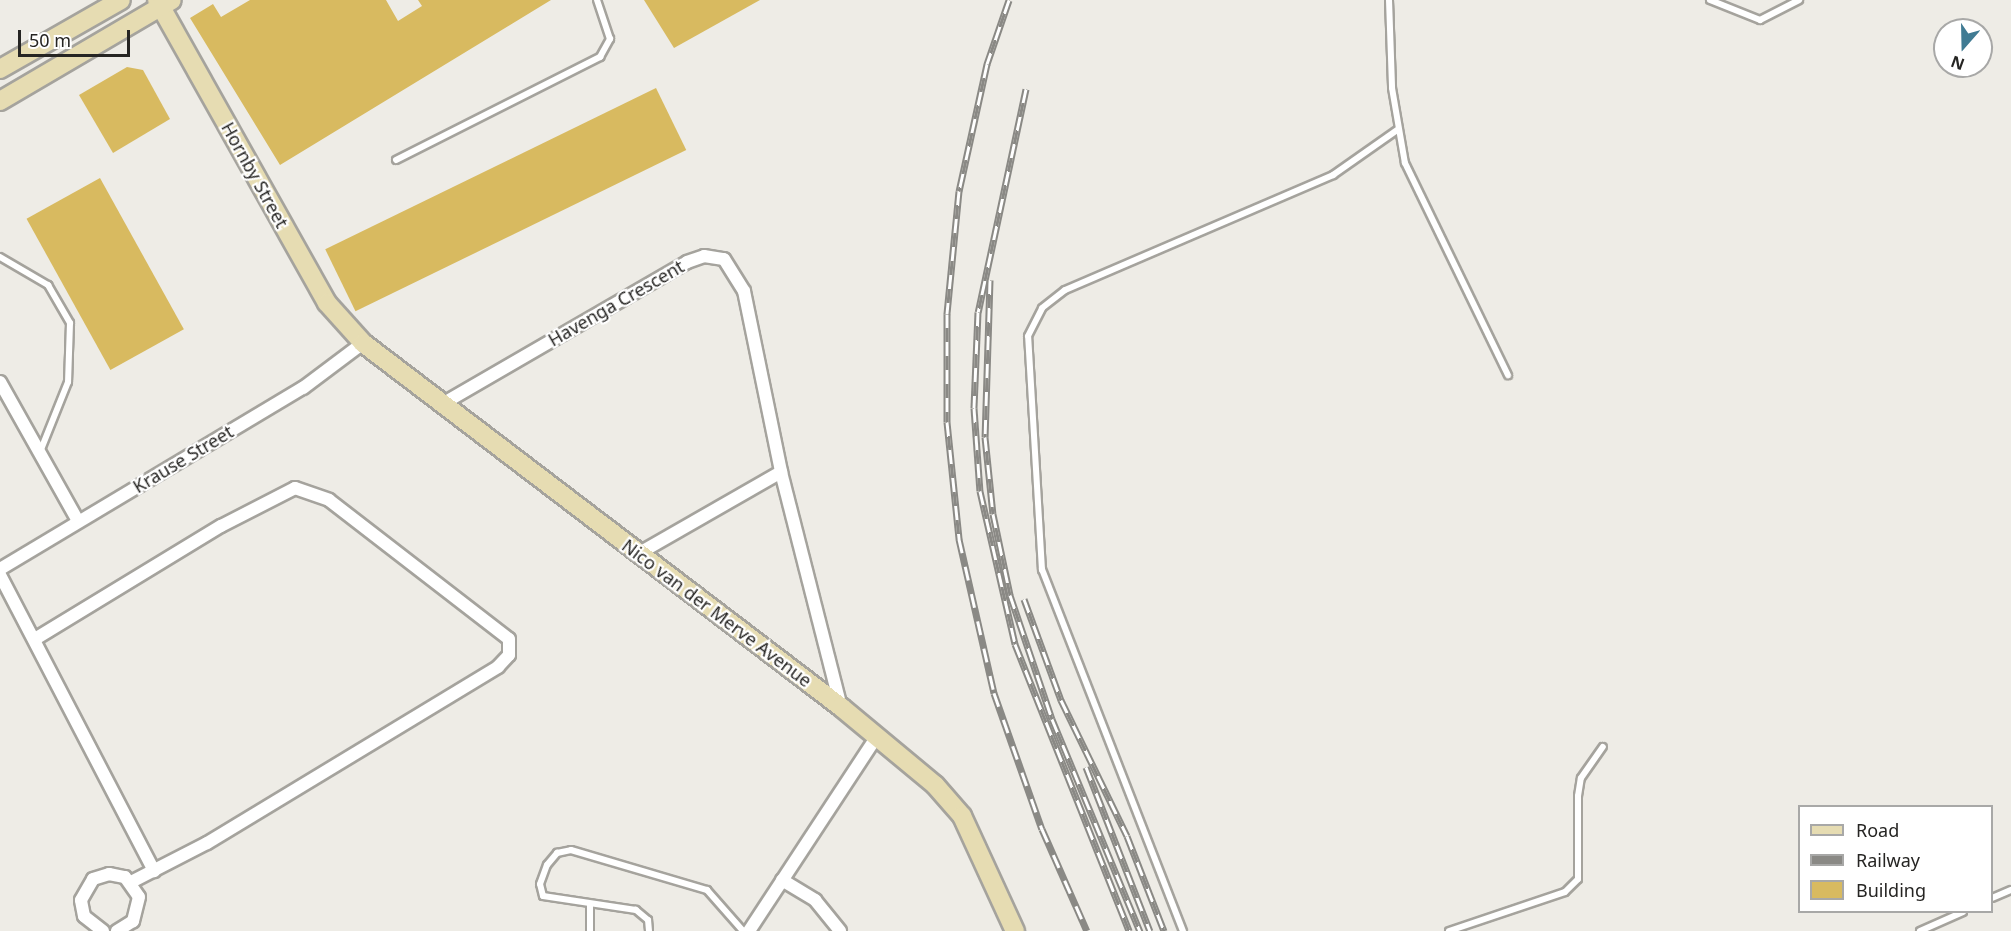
<!DOCTYPE html>
<style>
body{margin:0}
#map{position:relative;width:2011px;height:931px;overflow:hidden;background:#eeece6;font-family:"Noto Sans",sans-serif}
div>[style]{position:absolute}
.building>*{inset:0;background:#d8ba60;transform-origin:0 0}
.roads{filter:drop-shadow(2px 0 #a5a39d) drop-shadow(-2px 0 #a5a39d) drop-shadow(0 2px #a5a39d) drop-shadow(0 -2px #a5a39d)}
.lane>*{height:6px;margin:-3px;padding:0 3px;transform-origin:3px;border-radius:3px;background:#fff}
.street>*{height:12px;margin:-6px;padding:0 6px;transform-origin:6px;border-radius:6px;background:#fff}
.secondary>*{height:18px;margin:-9px;padding:0 9px;transform-origin:9px;border-radius:9px;background:#e6dcb2}
.rail>*{height:7px;margin-top:-3.5px;transform-origin:0;background:repeating-linear-gradient(90deg,#fff 0 14px,#8a8985 0 28px);box-sizing:border-box;border-block:2px solid #8a8985}
span{translate:-50% -50%;white-space:nowrap;text-align:center;line-height:1.15;-webkit-text-stroke:4.5px #fff;paint-order:stroke}
.street-label{font-size:18px;color:#262523}
.legend{position:absolute;left:1798px;top:805px;width:195px;height:108px;box-sizing:border-box;background:#fff;border:2px solid #a8a8a7;margin:0;padding:8px 10px;list-style:none;font-size:18px;color:#262523}
.legend li{display:flex;align-items:center;gap:12px;height:30px}
.legend b{width:30px;border:2px solid #a8a8a7}
.north{position:absolute;left:1933px;top:18px;width:60px;height:60px;box-sizing:border-box;background:#fff;border:2px solid #a8a8a7;border-radius:50%;rotate:200deg;font-size:16px;font-weight:700;line-height:24px;text-align:center;color:#262523}
.north::after{content:'';display:block;margin:auto;width:21px;height:27px;background:#407b93;clip-path:polygon(50% 0,100% 100%,50% 72%,0 100%)}
.scale{position:absolute;left:18px;top:30px;width:112px;height:27px;box-sizing:border-box;border:3px solid #262523;border-top:0;padding-left:8px;font-size:18px;line-height:21px;white-space:nowrap;color:#262523;-webkit-text-stroke:4px #fff;paint-order:stroke}
</style>
<div id="map">
<div class="building">
<div style="clip-path:polygon(250px 0,386px 0,398px 21px,422px 6px,418px 0,551px 0,280px 165px,190px 18px,213px 4px,221px 17px)"></div>
<div style="clip-path:polygon(644px 0,760px 0,674px 48px)"></div>
<div style="clip-path:polygon(127px 67px,143px 70px,170px 119px,113px 153px,79px 95px)"></div>
<div style="left:656px;top:88px;width:69px;height:368px;rotate:64deg"></div>
<div style="left:100px;top:178px;width:173px;height:84px;rotate:61deg"></div>
</div>
<div class="roads">
<div class="lane">
<div style="left:1389px;top:0;width:88px;rotate:88deg"></div>
<div style="left:1392px;top:88px;width:76px;rotate:80.2deg"></div>
<div style="left:1405px;top:163px;width:236px;rotate:64.1deg"></div>
<div style="left:1710px;top:0;width:54px;rotate:21.8deg"></div>
<div style="left:1760px;top:20px;width:44px;rotate:-27.1deg"></div>
<div style="left:396px;top:160px;width:229px;rotate:-26.8deg"></div>
<div style="left:600px;top:57px;width:21px;rotate:-61deg"></div>
<div style="left:610px;top:39px;width:41px;rotate:-108.4deg"></div>
<div style="left:0;top:257px;width:56px;rotate:30.3deg"></div>
<div style="left:48px;top:285px;width:44px;rotate:59.9deg"></div>
<div style="left:70px;top:323px;width:59px;rotate:91.9deg"></div>
<div style="left:68px;top:382px;width:75px;rotate:111.8deg"></div>
<div style="left:1992px;top:898px;width:21px;rotate:-23deg"></div>
<div style="left:590px;top:904px;width:27px;rotate:90deg"></div>
<div style="left:649px;top:931px;width:11px;rotate:-95deg"></div>
<div style="left:648px;top:920px;width:16px;rotate:-140deg"></div>
<div style="left:636px;top:910px;width:94px;rotate:-171.4deg"></div>
<div style="left:543px;top:896px;width:12px;rotate:-104deg"></div>
<div style="left:540px;top:884px;width:20px;rotate:-70deg"></div>
<div style="left:547px;top:865px;width:16px;rotate:-50deg"></div>
<div style="left:557px;top:853px;width:14px;rotate:-12deg"></div>
<div style="left:571px;top:850px;width:142px;rotate:16.4deg"></div>
<div style="left:707px;top:890px;width:55px;rotate:48.7deg"></div>
<div style="left:1183px;top:931px;width:388px;rotate:-111.3deg"></div>
<div style="left:1042px;top:570px;width:234px;rotate:-93.4deg"></div>
<div style="left:1028px;top:336px;width:31px;rotate:-63deg"></div>
<div style="left:1042px;top:308px;width:29px;rotate:-38deg"></div>
<div style="left:1065px;top:290px;width:292px;rotate:-23.2deg"></div>
<div style="left:1333px;top:175px;width:78px;rotate:-35.1deg"></div>
<div style="left:1449px;top:931px;width:122px;rotate:-18.6deg"></div>
<div style="left:1565px;top:892px;width:18px;rotate:-45deg"></div>
<div style="left:1578px;top:879px;width:83px;rotate:-90deg"></div>
<div style="left:1578px;top:796px;width:18px;rotate:-81deg"></div>
<div style="left:1581px;top:778px;width:38px;rotate:-55deg"></div>
<div style="left:1920px;top:931px;width:47px;rotate:-23.8deg"></div>
</div>
<div class="street">
<div style="left:0;top:382px;width:159px;rotate:60.7deg"></div>
<div style="left:444px;top:403px;width:281px;rotate:-30.1deg"></div>
<div style="left:687px;top:262px;width:18px;rotate:-19deg"></div>
<div style="left:704px;top:256px;width:20px;rotate:9deg"></div>
<div style="left:724px;top:259px;width:38px;rotate:58deg"></div>
<div style="left:744px;top:291px;width:185px;rotate:78.4deg"></div>
<div style="left:781px;top:472px;width:165px;rotate:150.2deg"></div>
<div style="left:781px;top:472px;width:243px;rotate:75.7deg"></div>
<div style="left:0;top:569px;width:353px;rotate:-30.9deg"></div>
<div style="left:303px;top:388px;width:75px;rotate:-36.9deg"></div>
<div style="left:0;top:575px;width:334px;rotate:62.5deg"></div>
<div style="left:35px;top:639px;width:218px;rotate:-31.3deg"></div>
<div style="left:221px;top:526px;width:83px;rotate:-27.2deg"></div>
<div style="left:295px;top:488px;width:36px;rotate:19deg"></div>
<div style="left:329px;top:500px;width:227px;rotate:37.7deg"></div>
<div style="left:509px;top:639px;width:16px;rotate:90deg"></div>
<div style="left:509px;top:655px;width:16px;rotate:133deg"></div>
<div style="left:498px;top:667px;width:340px;rotate:148.8deg"></div>
<div style="left:207px;top:843px;width:85px;rotate:152.8deg"></div>
<div style="left:782px;top:880px;width:39px;rotate:31deg"></div>
<div style="left:815px;top:900px;width:40px;rotate:51deg"></div>
<div style="left:103px;top:931px;width:24px;rotate:-142deg"></div>
<div style="left:84px;top:916px;width:16px;rotate:-101deg"></div>
<div style="left:81px;top:900px;width:24px;rotate:-60deg"></div>
<div style="left:93px;top:879px;width:17px;rotate:-17deg"></div>
<div style="left:109px;top:874px;width:16px;rotate:11deg"></div>
<div style="left:125px;top:877px;width:24px;rotate:55deg"></div>
<div style="left:139px;top:897px;width:25px;rotate:104deg"></div>
<div style="left:133px;top:921px;width:19px;rotate:148deg"></div>
<div style="left:749px;top:931px;width:233px;rotate:-56.7deg"></div>
</div>
<div class="secondary">
<div style="left:157px;top:0;width:347px;rotate:60.7deg"></div>
<div style="left:327px;top:303px;width:54px;rotate:48deg"></div>
<div style="left:363px;top:343px;width:601px;rotate:37.29deg"></div>
<div style="left:841px;top:707px;width:122px;rotate:39.7deg"></div>
<div style="left:935px;top:785px;width:41px;rotate:48.9deg"></div>
<div style="left:962px;top:816px;width:127px;rotate:65.3deg"></div>
<div style="left:0;top:69px;width:139px;rotate:-29.7deg"></div>
<div style="left:0;top:101px;width:199px;rotate:-30.4deg"></div>
</div>
</div>
<div class="rail">
<div style="left:1009px;top:0;width:68px;rotate:109deg"></div>
<div style="left:987px;top:64px;width:130px;rotate:102.4deg"></div>
<div style="left:959px;top:191px;width:124px;rotate:95.6deg"></div>
<div style="left:947px;top:314px;width:108px;rotate:90deg"></div>
<div style="left:947px;top:422px;width:118px;rotate:84.1deg"></div>
<div style="left:959px;top:539px;width:158px;rotate:77.2deg"></div>
<div style="left:994px;top:693px;width:144px;rotate:70.6deg"></div>
<div style="left:1042px;top:829px;width:111px;rotate:66.2deg"></div>
<div style="left:1026px;top:89px;width:228px;rotate:102.1deg"></div>
<div style="left:978px;top:312px;width:96px;rotate:92.4deg"></div>
<div style="left:974px;top:408px;width:83px;rotate:85.9deg"></div>
<div style="left:980px;top:491px;width:157px;rotate:77.1deg"></div>
<div style="left:1015px;top:644px;width:309px;rotate:68.3deg"></div>
<div style="left:990px;top:280px;width:157px;rotate:91.8deg"></div>
<div style="left:985px;top:437px;width:77px;rotate:84.1deg"></div>
<div style="left:993px;top:514px;width:83px;rotate:78.1deg"></div>
<div style="left:1010px;top:595px;width:131px;rotate:71.3deg"></div>
<div style="left:1052px;top:719px;width:230px;rotate:67.5deg"></div>
<div style="left:1024px;top:599px;width:108px;rotate:69.9deg"></div>
<div style="left:1061px;top:700px;width:151px;rotate:64.1deg"></div>
<div style="left:1127px;top:836px;width:102px;rotate:68.7deg"></div>
<div style="left:1086px;top:767px;width:176px;rotate:68.7deg"></div>
</div>
<div class="street-label">
<span style="left:255px;top:175px;rotate:61deg">Hornby Street</span>
<span style="left:616px;top:303px;rotate:-30deg">Havenga Crescent</span>
<span style="left:183px;top:459px;rotate:-31deg">Krause Street</span>
<span style="left:717px;top:613px;rotate:37deg">Nico van der Merve Avenue</span>
</div>
<ul class="legend">
<li><b style="height:8px;background:#e6dcb2"></b>Road</li>
<li><b style="height:8px;background:#8a8985"></b>Railway</li>
<li><b style="height:16px;background:#d8ba60"></b>Building</li>
</ul>
<div class="north">N</div>
<div class="scale">50 m</div>
</div>
